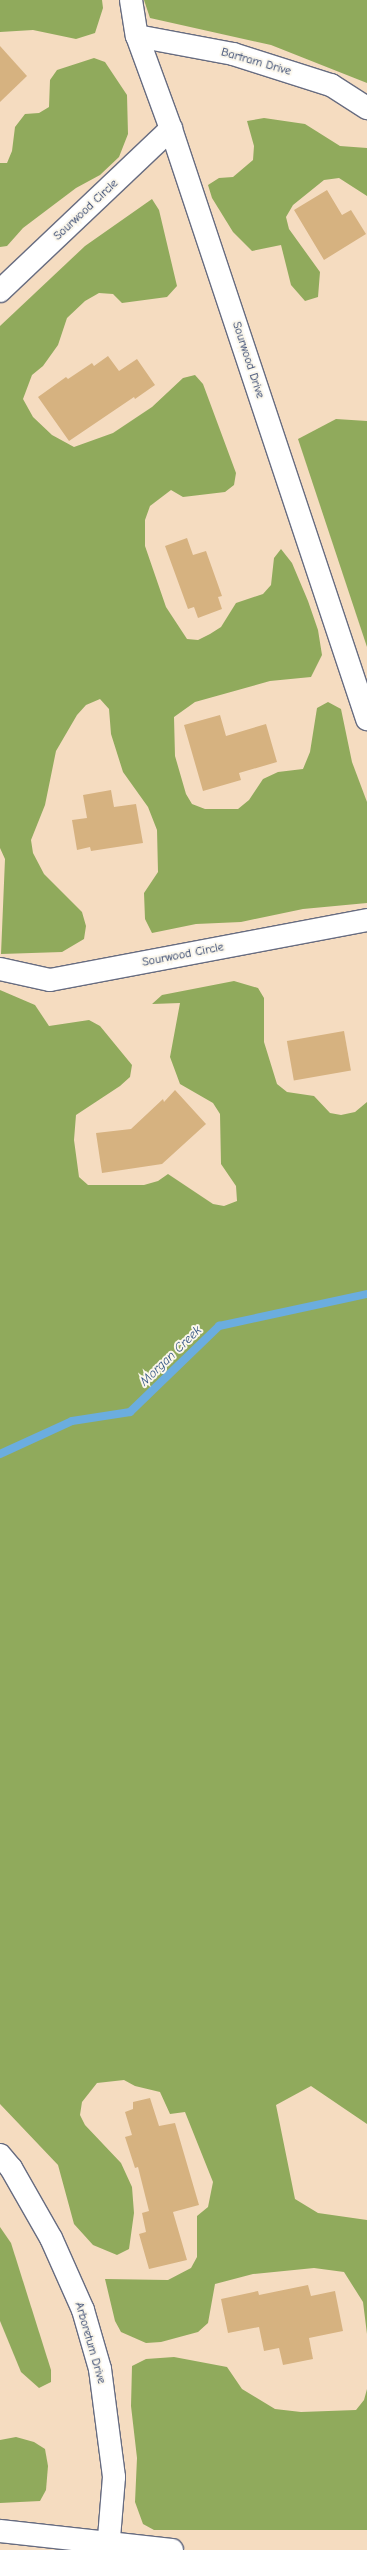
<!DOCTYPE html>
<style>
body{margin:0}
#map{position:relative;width:367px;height:2550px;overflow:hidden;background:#f5dcc0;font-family:"Comic Neue",sans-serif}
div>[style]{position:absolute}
.forest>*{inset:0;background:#90aa5c}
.stream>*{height:8px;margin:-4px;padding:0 4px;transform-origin:4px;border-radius:4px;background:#6baddf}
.building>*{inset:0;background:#d6b280;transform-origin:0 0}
.roads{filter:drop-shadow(1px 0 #676c80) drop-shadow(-1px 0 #676c80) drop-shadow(0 1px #676c80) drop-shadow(0 -1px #676c80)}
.minor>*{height:22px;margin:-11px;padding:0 11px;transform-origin:11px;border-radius:11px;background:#fff}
span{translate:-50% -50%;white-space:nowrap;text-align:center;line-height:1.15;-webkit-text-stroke:4px #fbf7ec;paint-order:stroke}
.street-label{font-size:12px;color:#1b2f5e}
.water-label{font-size:13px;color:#335585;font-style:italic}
</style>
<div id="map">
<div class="forest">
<div style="clip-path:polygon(0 0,102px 0,103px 8px,95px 33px,76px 39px,33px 30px,0 32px)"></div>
<div style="clip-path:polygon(144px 0,367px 0,367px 83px,271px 45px,150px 18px)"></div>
<div style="clip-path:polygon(94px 58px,105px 62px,127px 95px,128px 134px,119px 157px,100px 175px,76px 188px,23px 228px,7px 246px,0 247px,0 163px,7px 163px,12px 151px,15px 127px,25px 114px,39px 113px,49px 107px,50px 80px,57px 70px)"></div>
<div style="clip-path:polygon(264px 118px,305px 124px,340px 146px,367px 148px,367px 196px,339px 178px,324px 180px,293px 205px,286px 217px,289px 229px,320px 272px,318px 297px,305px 301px,291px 285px,281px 245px,252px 251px,233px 232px,212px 198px,208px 185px,219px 178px,233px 177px,253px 160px,254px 146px,247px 121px)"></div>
<div style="clip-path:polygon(152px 199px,159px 210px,177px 286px,167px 297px,122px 303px,113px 294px,99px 293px,85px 301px,67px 318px,58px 345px,43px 366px,32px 375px,23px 399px,33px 417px,52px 435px,74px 447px,113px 433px,152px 407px,183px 378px,195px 375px,203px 384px,236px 473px,234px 485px,225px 492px,183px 497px,171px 490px,150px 506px,145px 520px,145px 546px,166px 607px,187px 639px,198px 640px,210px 634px,221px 627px,236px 603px,263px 594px,271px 585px,274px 558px,281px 549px,292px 563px,308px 601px,318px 630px,322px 655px,311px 677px,270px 681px,195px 702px,174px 717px,175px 756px,186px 794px,192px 804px,205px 809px,238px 809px,249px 800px,263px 779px,278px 772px,303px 769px,310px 752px,317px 708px,328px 702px,341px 709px,352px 762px,367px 802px,367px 903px,303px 909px,241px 922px,196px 924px,152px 933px,145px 919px,144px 893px,158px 872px,157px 830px,148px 807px,123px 772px,111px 734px,109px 709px,100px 699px,86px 705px,77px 715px,56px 751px,45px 805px,31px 840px,33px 853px,44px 874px,82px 912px,86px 926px,84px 939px,62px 952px,1px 954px,5px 859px,0 848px,0 326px,85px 246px)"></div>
<div style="clip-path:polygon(336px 419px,367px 421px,367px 647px,298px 439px)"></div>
<div style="clip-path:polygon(234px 981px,258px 988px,264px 998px,264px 1042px,277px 1084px,287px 1092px,314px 1096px,330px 1113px,341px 1115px,355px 1112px,367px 1102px,367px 2124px,311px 2086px,276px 2105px,295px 2199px,318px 2213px,367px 2220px,367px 2334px,363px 2302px,344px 2272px,314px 2268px,253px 2274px,215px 2284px,208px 2323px,198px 2332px,161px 2342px,146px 2343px,121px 2332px,115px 2321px,105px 2279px,168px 2280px,191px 2268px,197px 2257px,197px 2216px,208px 2207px,213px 2182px,185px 2112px,170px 2114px,160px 2092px,135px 2086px,124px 2080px,97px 2083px,82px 2102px,80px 2115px,85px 2125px,121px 2163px,132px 2187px,134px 2213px,129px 2249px,117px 2255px,93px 2245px,74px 2224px,58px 2165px,0 2104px,0 990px,35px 1005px,49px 1026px,89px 1020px,100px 1026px,132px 1065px,130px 1077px,120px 1086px,76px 1115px,74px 1140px,79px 1177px,88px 1185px,144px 1185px,158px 1181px,168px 1174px,213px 1204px,224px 1206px,237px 1201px,236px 1186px,221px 1164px,220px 1114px,213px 1103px,180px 1084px,170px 1057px,180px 1003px,152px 1004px,162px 995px)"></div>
<div style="clip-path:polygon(0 2227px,11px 2243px,51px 2370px,51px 2382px,39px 2388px,21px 2372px,0 2321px)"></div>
<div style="clip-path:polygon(174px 2357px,227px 2367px,242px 2389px,275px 2409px,301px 2412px,356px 2410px,364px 2400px,367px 2389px,367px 2530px,154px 2530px,143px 2524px,135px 2502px,137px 2458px,131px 2406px,132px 2366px,146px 2359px)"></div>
<div style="clip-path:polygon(16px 2437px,34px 2442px,45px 2449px,48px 2466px,46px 2490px,40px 2501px,0 2503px,0 2440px)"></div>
</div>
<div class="stream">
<div style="left:0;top:1454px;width:79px;rotate:-24.6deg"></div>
<div style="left:72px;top:1421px;width:59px;rotate:-8.8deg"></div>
<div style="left:130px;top:1412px;width:124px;rotate:-44deg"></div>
<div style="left:219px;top:1326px;width:151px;rotate:-12.2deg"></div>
</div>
<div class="building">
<div style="clip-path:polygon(0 46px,27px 76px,0 102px)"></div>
<div style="clip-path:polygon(327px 190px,342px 215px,351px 210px,366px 234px,324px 260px,294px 210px)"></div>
<div style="clip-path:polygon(108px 356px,119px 371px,137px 359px,155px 385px,135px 399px,134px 397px,69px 441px,38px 397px,66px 377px,68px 379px,92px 363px,94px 366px)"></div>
<div style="clip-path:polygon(187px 538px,193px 555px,206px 551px,222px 596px,218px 597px,222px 609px,198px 618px,194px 607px,188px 609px,165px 546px)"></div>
<div style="clip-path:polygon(220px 715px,226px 736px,266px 724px,277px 762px,239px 773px,241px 780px,203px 791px,184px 725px)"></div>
<div style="clip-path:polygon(111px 790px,114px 807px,136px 804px,143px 843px,91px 851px,90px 847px,77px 850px,72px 820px,87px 818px,83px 795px)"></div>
<div style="left:344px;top:1031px;width:40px;height:58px;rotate:80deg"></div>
<div style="clip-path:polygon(175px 1090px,206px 1124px,162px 1164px,102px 1173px,96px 1133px,131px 1129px,163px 1099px,164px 1102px)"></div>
<div style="clip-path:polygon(150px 2098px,159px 2126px,175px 2123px,199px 2205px,173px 2212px,187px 2260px,149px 2269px,139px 2234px,146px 2232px,142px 2213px,149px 2211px,138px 2167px,135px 2168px,125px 2137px,132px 2135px,125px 2112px,133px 2109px,133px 2102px)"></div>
<div style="clip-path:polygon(308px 2285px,311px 2296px,335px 2291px,343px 2331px,309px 2338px,313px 2359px,283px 2365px,279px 2348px,264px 2351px,259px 2327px,228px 2333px,221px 2299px,258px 2291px,259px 2295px)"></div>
</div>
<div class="roads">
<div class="minor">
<div style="left:131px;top:0;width:36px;rotate:81deg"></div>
<div style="left:137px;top:36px;width:99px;rotate:69.9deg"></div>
<div style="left:171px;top:129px;width:622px;rotate:71.62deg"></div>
<div style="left:137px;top:36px;width:98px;rotate:10.6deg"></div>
<div style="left:233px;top:54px;width:103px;rotate:17.6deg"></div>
<div style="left:331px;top:85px;width:43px;rotate:32.6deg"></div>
<div style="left:0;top:291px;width:236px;rotate:-43.5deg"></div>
<div style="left:0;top:969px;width:51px;rotate:12.4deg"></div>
<div style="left:50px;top:980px;width:323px;rotate:-10.7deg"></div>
<div style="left:0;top:2155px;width:17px;rotate:50deg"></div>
<div style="left:11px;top:2168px;width:81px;rotate:60.3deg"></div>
<div style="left:51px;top:2238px;width:79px;rotate:66deg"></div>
<div style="left:83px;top:2310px;width:61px;rotate:73.9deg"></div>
<div style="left:100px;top:2369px;width:109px;rotate:82.6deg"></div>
<div style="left:114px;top:2477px;width:73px;rotate:94.7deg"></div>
<div style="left:0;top:2531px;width:173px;rotate:6.3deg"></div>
</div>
</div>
<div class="street-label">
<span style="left:256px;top:62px;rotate:16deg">Bartram Drive</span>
<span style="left:86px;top:210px;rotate:-43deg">Sourwood Circle</span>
<span style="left:248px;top:360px;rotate:72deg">Sourwood Drive</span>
<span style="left:183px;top:955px;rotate:-11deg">Sourwood Circle</span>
<span style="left:90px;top:2343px;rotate:74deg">Arboretum Drive</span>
</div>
<div class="water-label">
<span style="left:171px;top:1356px;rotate:-44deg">Morgan Creek</span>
</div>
</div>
